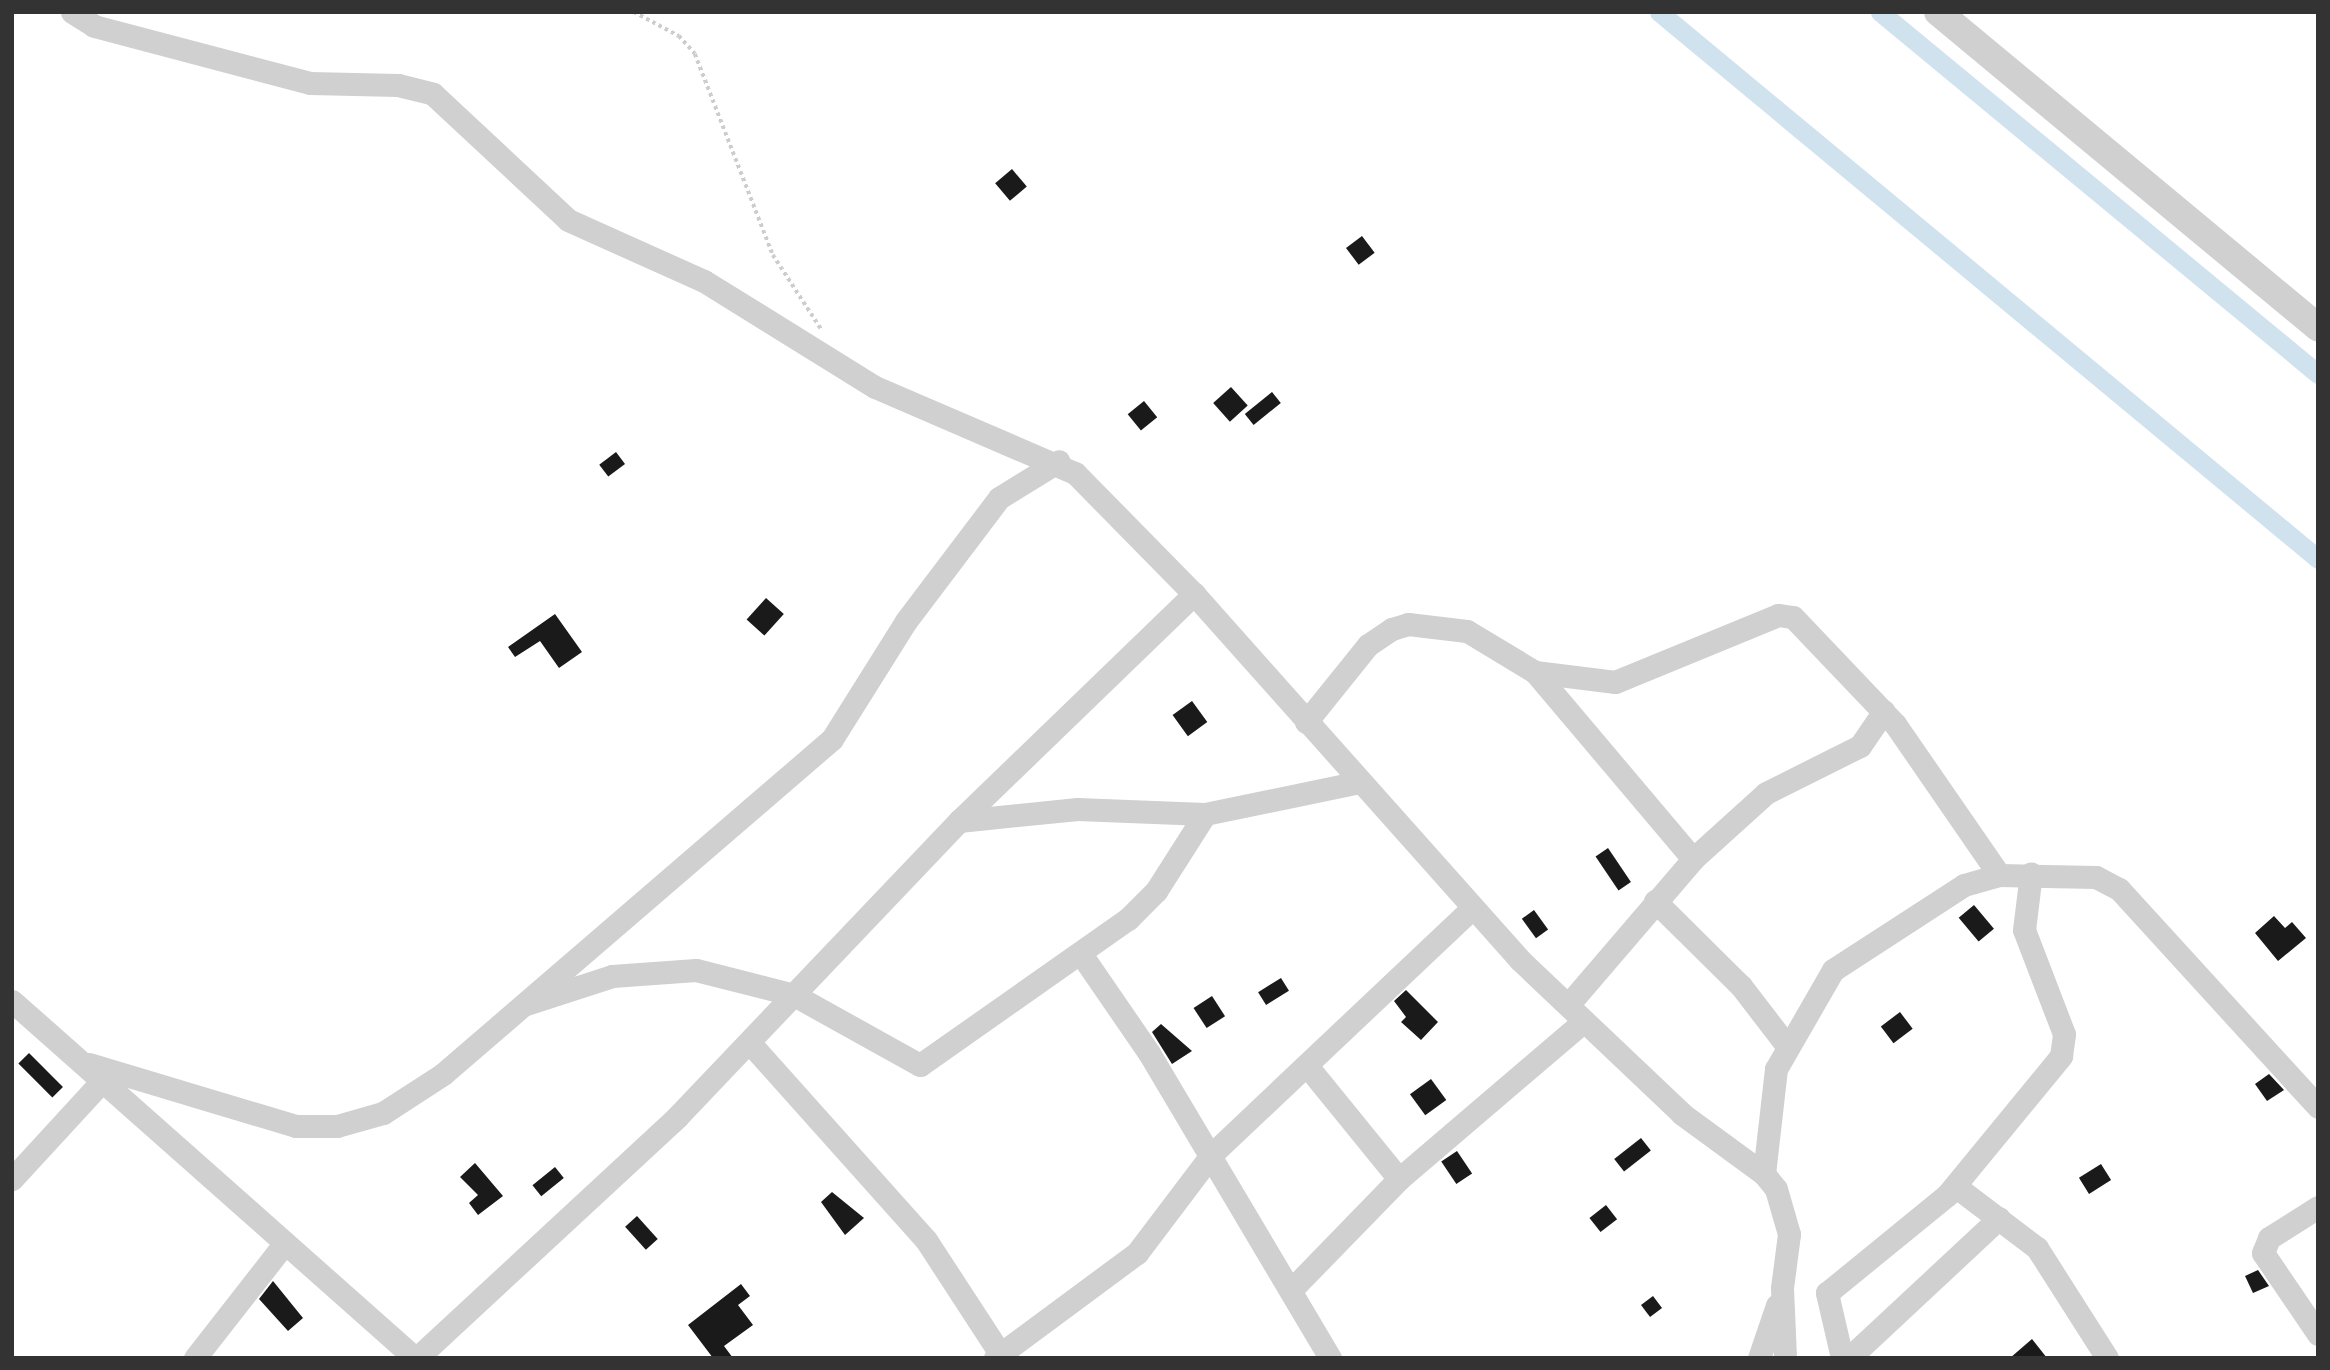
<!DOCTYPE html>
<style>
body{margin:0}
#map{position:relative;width:2330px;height:1370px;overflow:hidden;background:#fff;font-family:"Nunito Sans",sans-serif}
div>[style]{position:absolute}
.canal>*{height:19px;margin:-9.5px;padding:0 9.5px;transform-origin:9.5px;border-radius:9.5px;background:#cfe2ee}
.building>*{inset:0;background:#1a1a1a;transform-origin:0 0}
.path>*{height:3.5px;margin-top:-1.75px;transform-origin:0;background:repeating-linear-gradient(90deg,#cdcdcd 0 3.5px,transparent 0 7px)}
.minor>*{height:23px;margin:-11.5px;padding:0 11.5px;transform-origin:11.5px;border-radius:11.5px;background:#d0d0d0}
.tertiary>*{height:28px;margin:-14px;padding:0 14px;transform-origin:14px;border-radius:14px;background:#d0d0d0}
span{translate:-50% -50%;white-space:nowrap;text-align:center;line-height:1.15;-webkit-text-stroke:7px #fff;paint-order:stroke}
.frame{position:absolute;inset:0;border:14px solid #333;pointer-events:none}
</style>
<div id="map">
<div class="canal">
<div style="left:1659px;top:12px;width:856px;rotate:39.69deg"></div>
<div style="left:1880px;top:12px;width:568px;rotate:39.57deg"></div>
</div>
<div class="building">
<div style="left:1012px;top:169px;width:23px;height:22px;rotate:50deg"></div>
<div style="left:1362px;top:236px;width:21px;height:20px;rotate:53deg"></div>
<div style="left:1231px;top:387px;width:25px;height:24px;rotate:48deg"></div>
<div style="left:1272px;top:392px;width:14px;height:35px;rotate:51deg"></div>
<div style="left:1144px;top:401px;width:21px;height:21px;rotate:51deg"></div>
<div style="left:616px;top:452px;width:15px;height:21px;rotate:53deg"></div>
<div style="left:766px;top:598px;width:24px;height:29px;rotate:42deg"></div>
<div style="clip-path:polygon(555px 614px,582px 652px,559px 668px,540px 641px,515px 657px,508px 647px)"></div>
<div style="left:1192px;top:701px;width:26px;height:24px;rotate:54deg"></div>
<div style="left:1608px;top:848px;width:41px;height:15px;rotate:56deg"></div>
<div style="left:1974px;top:905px;width:31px;height:20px;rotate:50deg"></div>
<div style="left:1534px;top:910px;width:24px;height:15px;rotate:54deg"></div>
<div style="clip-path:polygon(2274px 916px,2285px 928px,2292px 922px,2306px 938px,2278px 961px,2255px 933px)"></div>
<div style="left:1281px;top:978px;width:15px;height:27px;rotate:58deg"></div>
<div style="clip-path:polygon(1406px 990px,1438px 1022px,1421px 1040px,1401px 1022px,1406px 1017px,1394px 1001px)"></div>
<div style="left:1212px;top:996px;width:24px;height:22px;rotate:57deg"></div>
<div style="left:1900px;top:1012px;width:21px;height:24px;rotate:53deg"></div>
<div style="clip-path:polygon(1161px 1024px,1192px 1051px,1172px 1064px,1152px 1032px)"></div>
<div style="left:29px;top:1053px;width:48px;height:15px;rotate:45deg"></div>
<div style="clip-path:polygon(2269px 1074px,2284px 1090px,2267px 1101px,2255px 1084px)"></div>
<div style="left:1431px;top:1079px;width:26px;height:26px;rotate:54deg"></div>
<div style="left:1641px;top:1138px;width:16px;height:34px;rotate:52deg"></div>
<div style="left:1457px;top:1151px;width:27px;height:19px;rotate:56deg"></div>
<div style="clip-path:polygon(475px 1163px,503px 1196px,478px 1215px,469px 1203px,478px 1195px,460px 1177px)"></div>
<div style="left:2101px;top:1164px;width:19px;height:26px;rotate:58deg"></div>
<div style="left:555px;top:1167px;width:14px;height:29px;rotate:51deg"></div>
<div style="clip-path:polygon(832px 1192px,864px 1218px,845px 1235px,821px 1202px)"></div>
<div style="left:1606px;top:1205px;width:18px;height:21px;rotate:52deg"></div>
<div style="left:637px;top:1216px;width:31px;height:16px;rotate:48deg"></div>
<div style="clip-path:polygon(2258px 1270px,2269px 1286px,2253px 1293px,2245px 1276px)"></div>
<div style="clip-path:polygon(273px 1281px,303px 1318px,288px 1331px,259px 1299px)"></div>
<div style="clip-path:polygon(741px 1284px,750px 1296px,738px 1305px,753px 1325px,724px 1346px,733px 1358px,713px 1358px,688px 1325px)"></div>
<div style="left:1653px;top:1296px;width:15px;height:15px;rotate:53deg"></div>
<div style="clip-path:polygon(2032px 1339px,2047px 1358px,2010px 1358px)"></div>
</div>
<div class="path">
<div style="left:634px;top:12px;width:51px;rotate:28.1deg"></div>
<div style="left:679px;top:36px;width:24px;rotate:48deg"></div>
<div style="left:695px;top:54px;width:216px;rotate:68.8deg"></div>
<div style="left:773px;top:255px;width:88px;rotate:57deg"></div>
</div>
<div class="minor">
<div style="left:72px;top:12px;width:26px;rotate:32deg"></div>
<div style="left:94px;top:26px;width:223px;rotate:14.8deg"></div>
<div style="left:310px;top:83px;width:88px;rotate:1.3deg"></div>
<div style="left:398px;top:85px;width:36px;rotate:14deg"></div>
<div style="left:433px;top:94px;width:185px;rotate:43deg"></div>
<div style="left:568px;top:220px;width:149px;rotate:24.2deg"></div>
<div style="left:704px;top:281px;width:201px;rotate:31.8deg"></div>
<div style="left:875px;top:387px;width:218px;rotate:23.3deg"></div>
<div style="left:1075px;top:473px;width:170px;rotate:45.5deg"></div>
<div style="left:1194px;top:594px;width:490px;rotate:48.3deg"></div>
<div style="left:1520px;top:960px;width:224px;rotate:43.5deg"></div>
<div style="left:1682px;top:1114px;width:102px;rotate:36.2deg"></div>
<div style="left:1764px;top:1174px;width:19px;rotate:51deg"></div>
<div style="left:1776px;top:1189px;width:47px;rotate:73.9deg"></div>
<div style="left:1789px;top:1234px;width:54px;rotate:97.4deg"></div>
<div style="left:1782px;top:1288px;width:70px;rotate:87.5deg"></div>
<div style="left:1535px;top:672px;width:81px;rotate:7.1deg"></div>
<div style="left:1615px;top:682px;width:176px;rotate:-22.3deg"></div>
<div style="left:1778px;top:615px;width:15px;rotate:8deg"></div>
<div style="left:1793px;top:617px;width:148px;rotate:46.4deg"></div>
<div style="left:1895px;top:724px;width:183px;rotate:55.4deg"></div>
<div style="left:1306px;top:722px;width:99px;rotate:-51.2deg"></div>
<div style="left:1368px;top:645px;width:29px;rotate:-34deg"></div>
<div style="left:1392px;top:629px;width:17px;rotate:-17deg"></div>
<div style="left:1408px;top:624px;width:59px;rotate:6.8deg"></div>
<div style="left:1467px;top:631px;width:79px;rotate:31.1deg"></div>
<div style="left:1535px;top:672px;width:245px;rotate:49.8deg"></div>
<div style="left:959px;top:821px;width:119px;rotate:-5.8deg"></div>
<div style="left:1077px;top:809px;width:128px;rotate:2.2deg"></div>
<div style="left:1205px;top:814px;width:158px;rotate:-11.7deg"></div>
<div style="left:1655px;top:901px;width:121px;rotate:44.7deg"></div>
<div style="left:1741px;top:986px;width:76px;rotate:52.5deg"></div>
<div style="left:1081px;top:954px;width:120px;rotate:55.5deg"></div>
<div style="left:1149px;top:1053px;width:355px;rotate:59.3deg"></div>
<div style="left:12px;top:1001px;width:538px;rotate:41.54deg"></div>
<div style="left:526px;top:1004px;width:90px;rotate:-18deg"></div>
<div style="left:612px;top:976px;width:84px;rotate:-4.1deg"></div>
<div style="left:696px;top:970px;width:101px;rotate:14.3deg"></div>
<div style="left:794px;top:995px;width:144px;rotate:29.1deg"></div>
<div style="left:920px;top:1065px;width:254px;rotate:-35.1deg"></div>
<div style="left:1128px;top:919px;width:40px;rotate:-45deg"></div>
<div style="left:1156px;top:891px;width:91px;rotate:-57.5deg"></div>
<div style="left:1568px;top:1005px;width:192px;rotate:-49.4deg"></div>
<div style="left:1693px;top:859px;width:98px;rotate:-42.1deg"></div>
<div style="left:1766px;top:793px;width:105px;rotate:-26.6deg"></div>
<div style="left:1860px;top:746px;width:42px;rotate:-55.6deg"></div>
<div style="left:749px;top:1042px;width:266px;rotate:48.2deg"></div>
<div style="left:926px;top:1240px;width:141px;rotate:56.9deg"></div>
<div style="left:89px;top:1064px;width:216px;rotate:16.7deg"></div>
<div style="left:296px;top:1126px;width:41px"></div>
<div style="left:337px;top:1126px;width:48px;rotate:-15.8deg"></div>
<div style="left:383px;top:1113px;width:72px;rotate:-33deg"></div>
<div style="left:443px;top:1074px;width:513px;rotate:-40.73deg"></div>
<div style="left:832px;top:739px;width:139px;rotate:-57.9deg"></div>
<div style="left:906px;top:621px;width:154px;rotate:-52.9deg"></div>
<div style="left:999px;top:498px;width:70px;rotate:-31.7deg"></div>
<div style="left:1308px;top:1067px;width:144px;rotate:50.9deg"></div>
<div style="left:1764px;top:1174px;width:106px;rotate:-83.5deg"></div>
<div style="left:1776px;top:1069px;width:114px;rotate:-60.1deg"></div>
<div style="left:1833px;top:970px;width:156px;rotate:-33deg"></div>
<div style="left:1964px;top:885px;width:36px;rotate:-16deg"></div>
<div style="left:1999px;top:875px;width:97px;rotate:1.2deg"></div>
<div style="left:2096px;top:877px;width:26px;rotate:28deg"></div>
<div style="left:2119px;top:889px;width:295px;rotate:47.6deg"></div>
<div style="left:12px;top:1179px;width:137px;rotate:-47.4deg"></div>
<div style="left:1955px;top:1186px;width:103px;rotate:37.1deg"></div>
<div style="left:2037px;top:1248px;width:130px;rotate:57.5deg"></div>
<div style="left:2318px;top:1207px;width:58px;rotate:147.7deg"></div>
<div style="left:2269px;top:1238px;width:16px;rotate:112deg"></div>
<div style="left:2263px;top:1253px;width:98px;rotate:55.8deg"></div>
<div style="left:1291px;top:1290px;width:155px;rotate:-45.8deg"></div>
<div style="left:1399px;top:1179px;width:243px;rotate:-40.5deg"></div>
<div style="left:195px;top:1358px;width:146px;rotate:-52deg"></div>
<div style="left:417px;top:1358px;width:355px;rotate:-42.8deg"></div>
<div style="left:677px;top:1117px;width:409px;rotate:-46.4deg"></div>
<div style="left:959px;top:821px;width:327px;rotate:-44deg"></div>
<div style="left:995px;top:1358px;width:177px;rotate:-36.5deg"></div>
<div style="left:1137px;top:1253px;width:123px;rotate:-52.9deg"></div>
<div style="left:1211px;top:1155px;width:358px;rotate:-43.4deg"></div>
<div style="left:1759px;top:1358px;width:56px;rotate:-71.2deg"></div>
<div style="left:1842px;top:1358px;width:67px;rotate:-103deg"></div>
<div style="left:1827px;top:1293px;width:155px;rotate:-39.2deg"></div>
<div style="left:1947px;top:1195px;width:180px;rotate:-50.6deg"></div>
<div style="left:2061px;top:1056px;width:22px;rotate:-82deg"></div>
<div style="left:2064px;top:1034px;width:111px;rotate:-111deg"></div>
<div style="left:2024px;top:930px;width:57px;rotate:-83deg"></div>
<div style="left:1849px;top:1358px;width:205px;rotate:-43deg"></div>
</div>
<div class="tertiary">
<div style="left:1938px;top:12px;width:494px;rotate:39.7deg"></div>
</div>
<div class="frame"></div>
</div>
